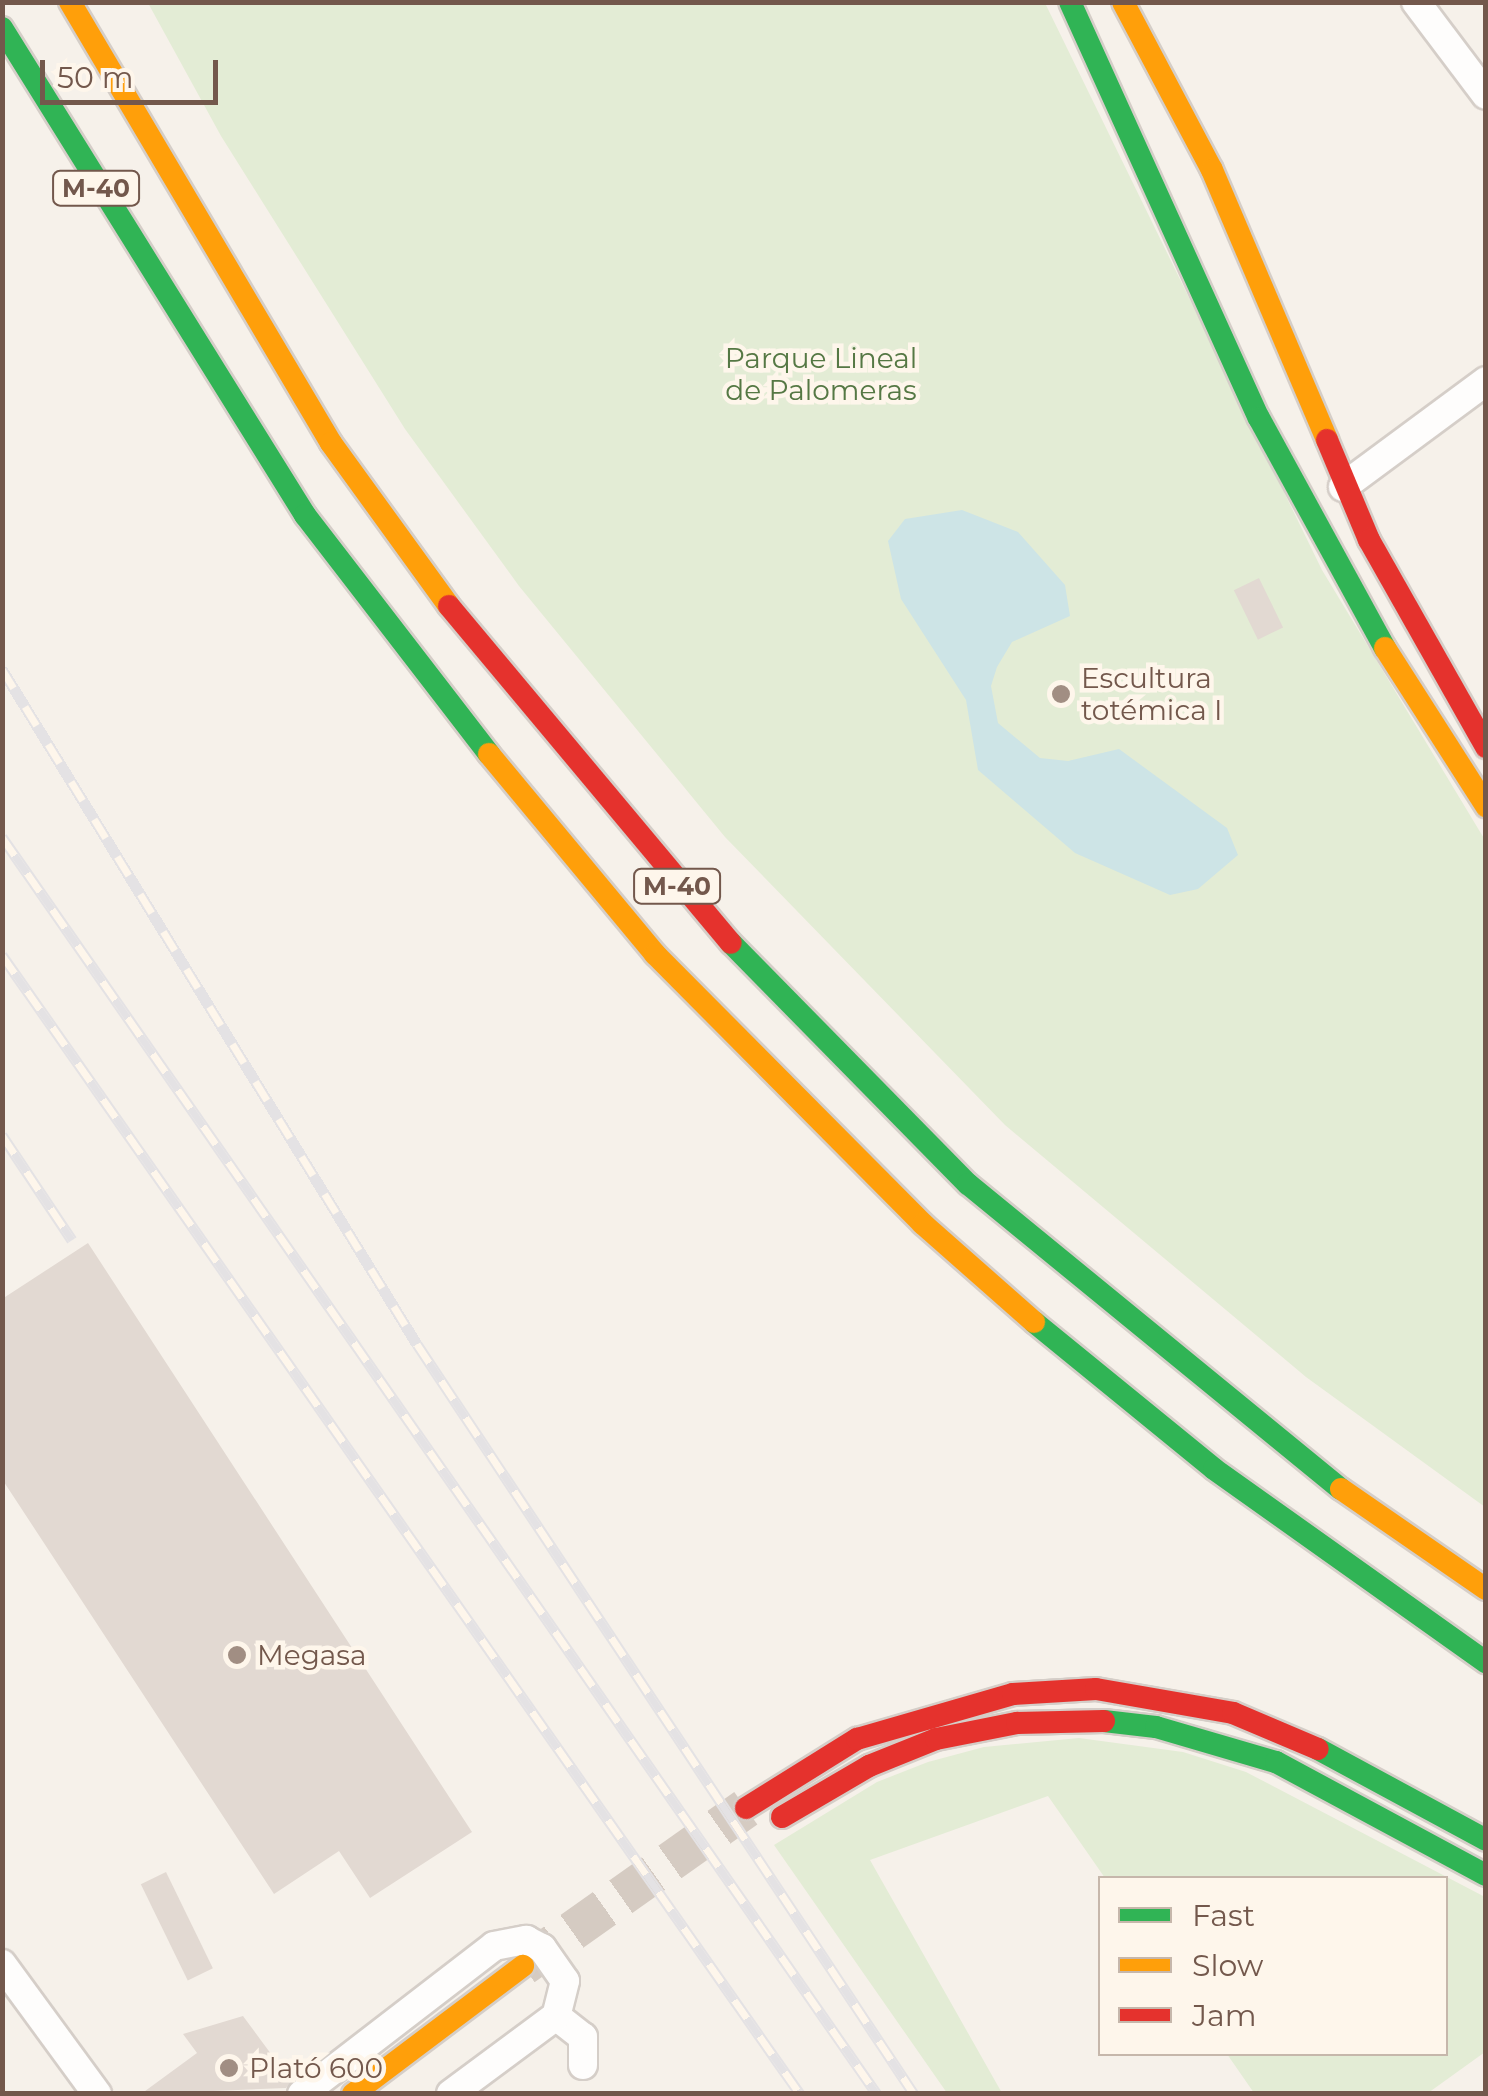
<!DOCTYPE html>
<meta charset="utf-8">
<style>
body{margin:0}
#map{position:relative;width:1488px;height:2096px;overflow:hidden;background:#f6f1ea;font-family:Montserrat,sans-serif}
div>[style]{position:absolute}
.green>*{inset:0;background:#e3ecd5}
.water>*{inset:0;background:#cde4e6}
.building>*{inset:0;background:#e2d9d2;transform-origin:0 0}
.secondary-tunnel>*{height:40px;margin-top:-20px;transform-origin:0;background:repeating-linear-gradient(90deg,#d5cbc2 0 40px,transparent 0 60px)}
.roads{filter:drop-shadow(2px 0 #d5cec8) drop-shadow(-2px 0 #d5cec8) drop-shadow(0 2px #d5cec8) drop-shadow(0 -2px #d5cec8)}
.street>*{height:28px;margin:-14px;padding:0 14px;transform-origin:14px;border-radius:14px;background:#fefdfc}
.fast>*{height:22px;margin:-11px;padding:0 11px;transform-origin:11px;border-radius:11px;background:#30b455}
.slow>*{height:22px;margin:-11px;padding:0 11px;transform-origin:11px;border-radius:11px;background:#ff9f0a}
.jam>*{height:22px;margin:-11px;padding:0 11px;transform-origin:11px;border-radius:11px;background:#e5322d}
.rail>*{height:11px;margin-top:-5.5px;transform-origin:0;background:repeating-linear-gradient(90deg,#fef6eb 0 22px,#e4e2e4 0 44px);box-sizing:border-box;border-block:2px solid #e4e2e4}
.dots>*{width:28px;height:28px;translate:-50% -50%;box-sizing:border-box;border:5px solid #fef6eb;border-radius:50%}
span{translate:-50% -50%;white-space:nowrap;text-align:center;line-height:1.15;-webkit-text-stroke:9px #fef6eb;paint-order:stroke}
.shield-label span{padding:2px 8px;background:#fef6eb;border:2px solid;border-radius:8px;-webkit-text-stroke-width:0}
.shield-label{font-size:25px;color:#73584c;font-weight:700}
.park-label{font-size:28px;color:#557844}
.poi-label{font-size:28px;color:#73584c}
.left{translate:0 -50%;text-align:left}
.frame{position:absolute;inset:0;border:5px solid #73584c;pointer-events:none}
.legend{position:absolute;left:1098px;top:1876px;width:350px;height:180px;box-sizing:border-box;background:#fef6eb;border:2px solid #c6b7ab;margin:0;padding:12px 18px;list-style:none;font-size:30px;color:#73584c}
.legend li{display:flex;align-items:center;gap:20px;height:50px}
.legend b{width:50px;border:2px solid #c6b7ab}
.scale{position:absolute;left:40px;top:60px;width:178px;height:45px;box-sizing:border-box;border:5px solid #73584c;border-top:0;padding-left:12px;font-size:30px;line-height:35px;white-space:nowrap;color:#73584c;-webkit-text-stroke:8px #fef6eb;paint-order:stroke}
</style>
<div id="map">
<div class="green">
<div style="clip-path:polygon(148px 3px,1045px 3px,1322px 570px,1485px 840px,1485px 1507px,1306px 1377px,1005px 1125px,725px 837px,519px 586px,405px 429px,221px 136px)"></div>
<div style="clip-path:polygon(1079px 1738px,1183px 1752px,1246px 1772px,1485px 1897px,1485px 2052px,1428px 2093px,1254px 2093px,1227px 2054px,1446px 2054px,1446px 1878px,1105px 1878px,1048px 1796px,870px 1860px,1002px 2093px,947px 2093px,774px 1845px,877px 1782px,928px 1762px,984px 1747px)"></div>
</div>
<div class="water">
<div style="clip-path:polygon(962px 510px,1018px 532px,1065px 585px,1070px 616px,1012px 642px,997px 667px,991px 686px,998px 723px,1040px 758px,1068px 761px,1119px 749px,1227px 828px,1238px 855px,1198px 889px,1170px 895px,1075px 853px,978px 770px,966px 700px,901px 599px,888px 541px,905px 519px)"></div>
</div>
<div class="building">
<div style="left:1259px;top:578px;width:55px;height:28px;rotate:64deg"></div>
<div style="clip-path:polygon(88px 1243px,472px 1832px,370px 1898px,339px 1851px,274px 1894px,2px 1479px,2px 1299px)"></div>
<div style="left:166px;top:1872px;width:107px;height:28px;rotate:64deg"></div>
<div style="clip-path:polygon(243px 2016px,291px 2081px,286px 2088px,141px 2094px,197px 2053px,183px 2034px)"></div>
</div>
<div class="secondary-tunnel">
<div style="left:523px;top:1966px;width:273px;rotate:-35.3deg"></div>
</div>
<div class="roads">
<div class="street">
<div style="left:1416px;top:2px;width:116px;rotate:53deg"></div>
<div style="left:1343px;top:487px;width:178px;rotate:-36.5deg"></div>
<div style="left:2px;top:1964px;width:161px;rotate:53.8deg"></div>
<div style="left:556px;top:2016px;width:34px;rotate:38deg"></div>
<div style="left:583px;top:2037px;width:28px;rotate:90deg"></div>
<div style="left:302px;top:2094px;width:242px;rotate:-37.6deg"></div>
<div style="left:494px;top:1946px;width:33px;rotate:-11deg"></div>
<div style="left:526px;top:1940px;width:18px;rotate:27deg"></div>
<div style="left:542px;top:1948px;width:40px;rotate:55.1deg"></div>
<div style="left:565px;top:1981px;width:36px;rotate:104deg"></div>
<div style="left:556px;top:2016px;width:131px;rotate:143.4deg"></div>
</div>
<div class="fast">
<div style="left:1070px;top:2px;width:457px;rotate:65.6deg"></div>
<div style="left:1259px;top:418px;width:262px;rotate:61.3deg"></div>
<div style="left:2px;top:28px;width:574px;rotate:58.11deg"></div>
<div style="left:305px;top:515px;width:302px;rotate:52.4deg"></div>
<div style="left:731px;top:943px;width:338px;rotate:45.5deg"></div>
<div style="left:968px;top:1184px;width:482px;rotate:39.3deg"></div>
<div style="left:1034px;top:1322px;width:232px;rotate:39.2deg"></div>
<div style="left:1214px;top:1469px;width:334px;rotate:35.4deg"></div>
<div style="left:1104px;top:1721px;width:52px;rotate:6.6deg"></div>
<div style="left:1156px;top:1727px;width:125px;rotate:16.3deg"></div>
<div style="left:1276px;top:1762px;width:238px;rotate:28.3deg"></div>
<div style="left:1318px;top:1749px;width:191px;rotate:28.4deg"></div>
</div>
<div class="slow">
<div style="left:70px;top:2px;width:512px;rotate:59.38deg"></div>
<div style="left:331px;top:443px;width:201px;rotate:54.1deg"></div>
<div style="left:1123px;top:2px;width:190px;rotate:62.1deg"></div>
<div style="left:1212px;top:170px;width:293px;rotate:66.9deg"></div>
<div style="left:1385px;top:648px;width:188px;rotate:57.4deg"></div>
<div style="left:489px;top:754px;width:260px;rotate:50.3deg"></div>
<div style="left:655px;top:954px;width:380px;rotate:45.2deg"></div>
<div style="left:923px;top:1224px;width:148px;rotate:41.4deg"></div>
<div style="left:1341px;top:1489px;width:176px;rotate:34.6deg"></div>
<div style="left:353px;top:2094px;width:213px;rotate:-37deg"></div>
</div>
<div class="jam">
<div style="left:1327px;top:440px;width:108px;rotate:67.2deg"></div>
<div style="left:1369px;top:540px;width:238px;rotate:60.5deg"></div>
<div style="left:449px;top:606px;width:439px;rotate:50.1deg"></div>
<div style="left:746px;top:1808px;width:131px;rotate:-31.9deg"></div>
<div style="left:857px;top:1739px;width:162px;rotate:-16.1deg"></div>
<div style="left:1013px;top:1694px;width:83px;rotate:-3.4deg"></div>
<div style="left:1096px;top:1689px;width:139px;rotate:9.9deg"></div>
<div style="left:1233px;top:1713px;width:92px;rotate:23deg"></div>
<div style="left:782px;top:1817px;width:101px;rotate:-30.4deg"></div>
<div style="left:869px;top:1766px;width:72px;rotate:-21.9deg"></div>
<div style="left:936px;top:1739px;width:83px;rotate:-11.2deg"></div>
<div style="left:1017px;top:1723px;width:87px;rotate:-1.3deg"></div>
</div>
</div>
<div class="rail">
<div style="left:2px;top:669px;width:792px;rotate:58.42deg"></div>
<div style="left:417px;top:1344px;width:900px;rotate:56.47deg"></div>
<div style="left:2px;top:837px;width:1532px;rotate:55.16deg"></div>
<div style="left:2px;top:955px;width:1391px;rotate:54.98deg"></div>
<div style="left:2px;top:1135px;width:126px;rotate:56.3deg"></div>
</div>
<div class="dots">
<div style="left:1061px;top:694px;background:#a18e83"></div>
<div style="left:237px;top:1655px;background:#a18e83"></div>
<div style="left:229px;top:2068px;background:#a18e83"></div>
</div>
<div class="shield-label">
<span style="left:96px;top:188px">M-40</span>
<span style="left:677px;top:886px">M-40</span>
</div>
<div class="park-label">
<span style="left:821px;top:374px">Parque Lineal<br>de Palomeras</span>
</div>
<div class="poi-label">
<span class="left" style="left:1081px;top:694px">Escultura<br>totémica I</span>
<span class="left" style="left:257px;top:1655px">Megasa</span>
<span class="left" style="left:249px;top:2068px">Plató 600</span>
</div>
<div class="frame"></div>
<ul class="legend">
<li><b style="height:12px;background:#30b455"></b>Fast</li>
<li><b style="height:12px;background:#ff9f0a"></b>Slow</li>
<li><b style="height:12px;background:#e5322d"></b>Jam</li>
</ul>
<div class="scale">50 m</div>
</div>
